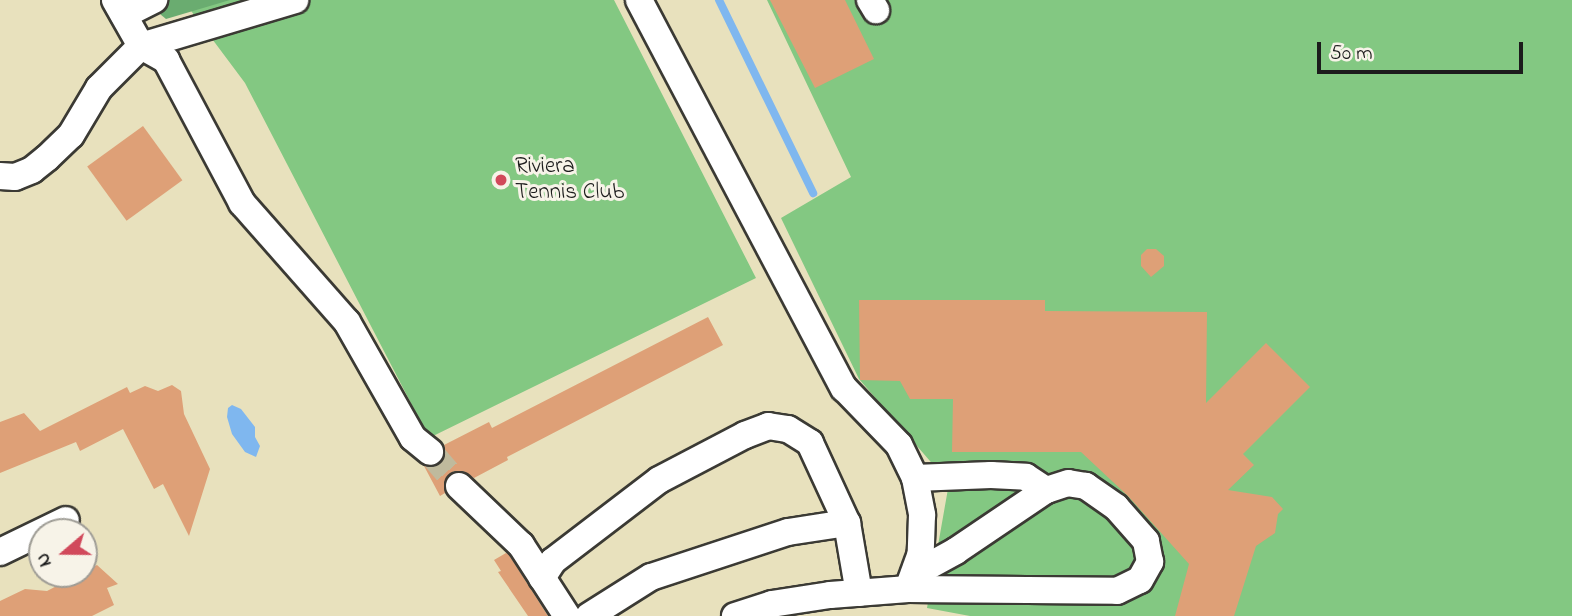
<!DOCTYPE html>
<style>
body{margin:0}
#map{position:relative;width:1572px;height:616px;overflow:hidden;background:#e8e1bd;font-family:"Indie Flower",sans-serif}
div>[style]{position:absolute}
.green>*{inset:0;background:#83c882}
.forest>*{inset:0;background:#6aac70}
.water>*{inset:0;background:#7fb7ef}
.stream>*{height:8px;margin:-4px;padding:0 4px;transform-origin:4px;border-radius:4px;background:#7fb7ef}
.building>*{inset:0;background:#dea077;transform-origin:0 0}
.minor-tunnel>*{height:26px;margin-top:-13px;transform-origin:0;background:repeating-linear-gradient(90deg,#bfba9d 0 26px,transparent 0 39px)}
.roads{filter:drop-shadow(2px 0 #3b3a34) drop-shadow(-2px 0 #3b3a34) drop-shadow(0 2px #3b3a34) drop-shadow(0 -2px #3b3a34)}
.minor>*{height:26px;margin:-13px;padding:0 13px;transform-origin:13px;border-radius:13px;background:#fff}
.dots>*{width:19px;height:19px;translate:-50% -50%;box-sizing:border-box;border:4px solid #f7f3e8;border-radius:50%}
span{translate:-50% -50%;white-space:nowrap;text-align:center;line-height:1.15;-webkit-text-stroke:6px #f7f3e8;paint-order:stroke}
.poi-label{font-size:23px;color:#1c1c1c}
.left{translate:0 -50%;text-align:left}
.north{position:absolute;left:28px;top:518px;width:70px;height:70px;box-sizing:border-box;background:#f7f3e8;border:2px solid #9f9d96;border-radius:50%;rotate:250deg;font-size:19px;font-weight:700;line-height:28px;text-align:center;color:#1c1c1c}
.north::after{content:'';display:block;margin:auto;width:24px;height:32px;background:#d1495b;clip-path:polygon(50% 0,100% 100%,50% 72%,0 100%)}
.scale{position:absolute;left:1317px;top:42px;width:206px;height:32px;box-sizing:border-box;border:4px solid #1c1c1c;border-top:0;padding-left:9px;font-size:21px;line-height:24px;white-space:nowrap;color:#1c1c1c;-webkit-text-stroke:5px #f7f3e8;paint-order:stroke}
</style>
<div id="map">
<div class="green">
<div style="clip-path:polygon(183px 0,614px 0,756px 278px,429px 438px,245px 83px)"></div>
<div style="clip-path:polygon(767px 0,1572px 0,1572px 616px,970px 616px,927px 608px,949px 483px,859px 379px,781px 218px,851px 177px)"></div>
</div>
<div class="forest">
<div style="clip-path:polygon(167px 0,230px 0,166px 19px,160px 14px)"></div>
</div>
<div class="water">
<div style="clip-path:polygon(232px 405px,241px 409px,255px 427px,255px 437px,260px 446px,256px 457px,245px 452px,232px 434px,227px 417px,228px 408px)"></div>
</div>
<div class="stream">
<div style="left:719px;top:0;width:215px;rotate:64deg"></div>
</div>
<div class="building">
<div style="clip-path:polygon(770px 0,845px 0,874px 59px,815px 88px)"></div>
<div style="left:143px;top:126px;width:67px;height:69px;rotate:54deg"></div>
<div style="clip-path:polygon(1147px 249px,1156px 249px,1164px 256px,1164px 266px,1151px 277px,1141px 266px,1141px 255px)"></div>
<div style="clip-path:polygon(859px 300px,1045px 300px,1045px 311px,1207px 312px,1206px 403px,1266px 343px,1310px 387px,1243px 454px,1254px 465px,1228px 490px,1272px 497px,1283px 509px,1278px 514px,1275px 533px,1256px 546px,1234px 616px,1175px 616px,1189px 564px,1128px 496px,1081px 452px,952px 452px,953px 399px,910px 399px,900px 381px,860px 380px)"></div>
<div style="clip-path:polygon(708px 317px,723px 345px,507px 457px,508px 460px,474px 478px,463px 471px,454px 471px,444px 482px,445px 493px,440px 496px,424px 466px,435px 467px,442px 462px,446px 454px,444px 445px,489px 422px,492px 428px)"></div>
<div style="clip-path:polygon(172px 385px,181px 391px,184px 414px,210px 469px,189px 536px,163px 484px,154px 489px,123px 429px,80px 451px,76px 442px,0 473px,0 422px,24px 413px,40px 431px,127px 387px,130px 393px,145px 386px,158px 391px)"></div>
<div style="clip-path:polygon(506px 553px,509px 555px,548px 616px,528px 616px,498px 572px,501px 571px,494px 560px)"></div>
<div style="clip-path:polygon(97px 565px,118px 584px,107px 588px,114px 605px,92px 616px,0 616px,0 601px,25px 589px,47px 591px)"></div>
</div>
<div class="minor-tunnel">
<div style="left:430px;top:452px;width:45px;rotate:49.5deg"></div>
</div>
<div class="roads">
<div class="minor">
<div style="left:115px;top:0;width:53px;rotate:60.5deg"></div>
<div style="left:141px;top:46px;width:29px;rotate:29deg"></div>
<div style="left:166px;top:60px;width:162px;rotate:62deg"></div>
<div style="left:242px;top:203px;width:159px;rotate:48.6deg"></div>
<div style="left:347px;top:322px;width:133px;rotate:60.4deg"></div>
<div style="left:413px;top:438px;width:22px;rotate:39deg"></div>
<div style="left:639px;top:0;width:439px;rotate:62.2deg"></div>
<div style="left:844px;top:388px;width:79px;rotate:46deg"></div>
<div style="left:899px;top:445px;width:37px;rotate:64deg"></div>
<div style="left:915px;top:478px;width:38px;rotate:79deg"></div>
<div style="left:922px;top:515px;width:38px;rotate:92deg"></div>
<div style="left:921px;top:553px;width:38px;rotate:110deg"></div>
<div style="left:908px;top:589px;width:78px;rotate:175.6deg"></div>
<div style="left:830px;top:595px;width:59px;rotate:171.2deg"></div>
<div style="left:772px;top:604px;width:39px;rotate:162deg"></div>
<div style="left:870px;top:0;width:12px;rotate:59deg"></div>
<div style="left:124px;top:15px;width:34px;rotate:-27deg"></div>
<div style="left:0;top:176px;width:15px;rotate:4deg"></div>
<div style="left:15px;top:177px;width:18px;rotate:-22deg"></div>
<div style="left:32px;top:170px;width:19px;rotate:-39deg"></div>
<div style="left:47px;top:158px;width:33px;rotate:-44deg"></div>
<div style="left:71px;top:135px;width:55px;rotate:-59.2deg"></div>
<div style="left:99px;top:88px;width:59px;rotate:-45deg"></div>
<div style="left:141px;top:46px;width:161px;rotate:-16.6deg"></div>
<div style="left:915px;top:478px;width:76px;rotate:-2.3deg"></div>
<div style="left:991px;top:475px;width:35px;rotate:3deg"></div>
<div style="left:1026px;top:477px;width:24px;rotate:33deg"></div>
<div style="left:459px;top:486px;width:86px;rotate:43.6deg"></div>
<div style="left:521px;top:545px;width:85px;rotate:57.1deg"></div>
<div style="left:0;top:552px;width:73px;rotate:-25.9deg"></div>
<div style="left:542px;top:578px;width:20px;rotate:-57deg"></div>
<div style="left:553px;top:561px;width:133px;rotate:-37.4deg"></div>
<div style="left:659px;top:480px;width:97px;rotate:-27.6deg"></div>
<div style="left:745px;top:435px;width:25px;rotate:-21deg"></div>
<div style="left:768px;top:426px;width:20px;rotate:9deg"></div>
<div style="left:788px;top:429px;width:26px;rotate:32deg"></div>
<div style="left:810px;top:443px;width:88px;rotate:65.2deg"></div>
<div style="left:847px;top:523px;width:71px;rotate:80.3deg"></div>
<div style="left:908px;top:589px;width:209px;rotate:0.5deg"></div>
<div style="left:1117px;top:591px;width:25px;rotate:-26deg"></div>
<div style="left:1140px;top:580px;width:21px;rotate:-61deg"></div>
<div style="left:1150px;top:562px;width:21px;rotate:-101deg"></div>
<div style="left:1146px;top:541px;width:45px;rotate:-131.4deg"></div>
<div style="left:1116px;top:507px;width:37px;rotate:-145deg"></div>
<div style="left:1086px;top:486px;width:18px;rotate:-171deg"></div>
<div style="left:1068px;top:483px;width:23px;rotate:162deg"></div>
<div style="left:1046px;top:490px;width:109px;rotate:145.9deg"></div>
<div style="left:956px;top:551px;width:48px;rotate:151.3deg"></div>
<div style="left:589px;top:616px;width:73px;rotate:-32.2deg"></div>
<div style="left:651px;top:577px;width:144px;rotate:-18.2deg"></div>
<div style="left:788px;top:532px;width:60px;rotate:-8.7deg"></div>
</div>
</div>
<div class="dots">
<div style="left:501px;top:180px;background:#d1495b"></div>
</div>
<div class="poi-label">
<span class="left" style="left:515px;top:180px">Riviera<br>Tennis Club</span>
</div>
<div class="north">N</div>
<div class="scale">50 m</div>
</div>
